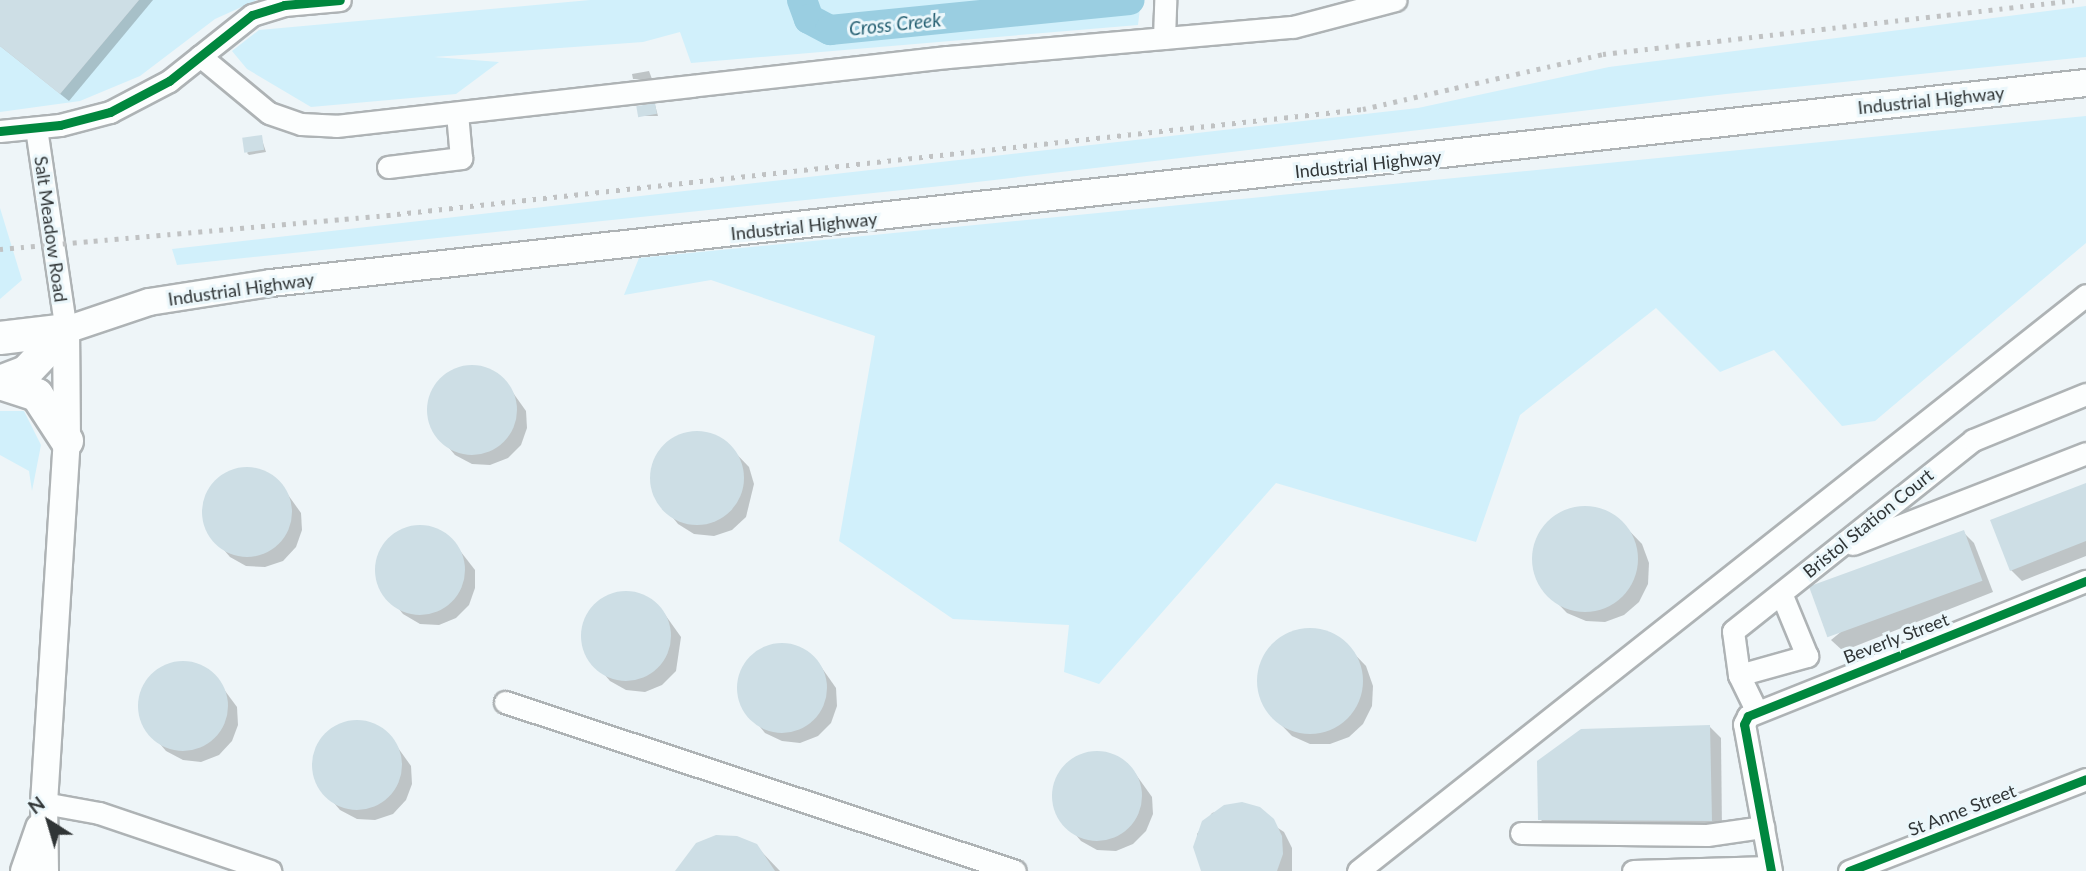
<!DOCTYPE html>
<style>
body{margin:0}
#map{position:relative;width:2086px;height:871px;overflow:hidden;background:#eef5f8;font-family:Lato,sans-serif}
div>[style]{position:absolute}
.green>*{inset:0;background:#d1f0fb}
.shadow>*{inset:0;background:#0003}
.river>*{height:30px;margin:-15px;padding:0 15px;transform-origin:15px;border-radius:15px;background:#9acee1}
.building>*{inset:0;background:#cddee5;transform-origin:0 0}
.round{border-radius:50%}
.roads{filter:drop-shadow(2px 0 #aeb3b5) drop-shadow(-2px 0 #aeb3b5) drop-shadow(0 2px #aeb3b5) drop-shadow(0 -2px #aeb3b5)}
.minor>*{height:21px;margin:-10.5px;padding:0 10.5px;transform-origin:10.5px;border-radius:10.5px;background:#fcfefe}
.major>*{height:26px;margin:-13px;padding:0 13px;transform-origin:13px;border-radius:13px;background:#fcfefe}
.highway>*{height:32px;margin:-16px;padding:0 16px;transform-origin:16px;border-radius:16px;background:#fcfefe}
.rail>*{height:5px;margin-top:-2.5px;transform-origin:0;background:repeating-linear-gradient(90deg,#c0c2c3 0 3.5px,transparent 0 10.5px)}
.cycleway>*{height:9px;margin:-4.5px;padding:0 4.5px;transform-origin:4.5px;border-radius:4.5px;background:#00873e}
span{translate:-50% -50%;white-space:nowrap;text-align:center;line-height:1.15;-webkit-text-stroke:6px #ebf7fb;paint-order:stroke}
.street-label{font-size:18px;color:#303536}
.water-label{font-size:19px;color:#266072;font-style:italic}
.north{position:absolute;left:14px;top:787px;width:70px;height:70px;-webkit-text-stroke:5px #ebf7fb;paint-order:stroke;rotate:323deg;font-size:19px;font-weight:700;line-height:28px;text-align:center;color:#303536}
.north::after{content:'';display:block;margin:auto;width:24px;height:32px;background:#303536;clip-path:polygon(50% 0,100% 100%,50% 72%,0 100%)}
</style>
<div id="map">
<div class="green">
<div style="clip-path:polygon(139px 0,257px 0,215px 19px,140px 76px,80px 101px,0 112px,0 46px,60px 94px)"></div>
<div style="clip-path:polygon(590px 0,1141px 0,1138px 25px,691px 63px,680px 32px,643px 42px,434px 57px,499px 62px,456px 94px,311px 107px,247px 69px,232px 51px,259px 30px)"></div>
<div style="clip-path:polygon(2086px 6px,2086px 57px,1726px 94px,951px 185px,177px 265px,172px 249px,1418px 108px,1609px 67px)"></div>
<div style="clip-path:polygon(2086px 116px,2086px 243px,1875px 421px,1842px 426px,1774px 350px,1720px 372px,1656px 308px,1520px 415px,1476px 542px,1276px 483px,1099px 684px,1064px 672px,1069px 625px,953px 619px,839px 541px,875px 336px,711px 280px,624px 295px,639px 258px)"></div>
<div style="clip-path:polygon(0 208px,22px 280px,0 299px)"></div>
<div style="clip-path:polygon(0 411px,24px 411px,41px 445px,32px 491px,29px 471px,0 455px)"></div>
</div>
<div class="shadow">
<div style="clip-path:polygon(0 0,153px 0,69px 101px,0 46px)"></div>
<div style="clip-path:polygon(649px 71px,652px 79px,633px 79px,632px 74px)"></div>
<div style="clip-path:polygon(655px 105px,658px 116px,640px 116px)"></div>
<div style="clip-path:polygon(261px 137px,266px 152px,249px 155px,247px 153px)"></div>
<div style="clip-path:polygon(476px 367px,493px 372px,506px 383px,526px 411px,527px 428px,521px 445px,508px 458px,490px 465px,472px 464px,455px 455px,432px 428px,431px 396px,446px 375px)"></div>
<div style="clip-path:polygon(692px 433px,725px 442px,749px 467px,754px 484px,746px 517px,732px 530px,714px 536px,694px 534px,678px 524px,655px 496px,652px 477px,663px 448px)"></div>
<div style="clip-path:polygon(250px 469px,267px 474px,281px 485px,301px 513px,302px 530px,296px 547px,283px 561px,265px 567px,246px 566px,230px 557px,207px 530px,205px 498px,221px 477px)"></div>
<div style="clip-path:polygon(2086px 484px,2086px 556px,2022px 581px,2011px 570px)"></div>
<div style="clip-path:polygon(1576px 508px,1597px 508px,1616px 517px,1642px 544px,1649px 563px,1648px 584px,1639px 602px,1624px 615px,1605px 622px,1586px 621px,1567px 613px,1542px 587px,1534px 568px,1535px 548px,1543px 529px,1558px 515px)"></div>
<div style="clip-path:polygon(424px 526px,441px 531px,454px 543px,475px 570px,475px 588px,469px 605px,456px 618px,439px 625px,420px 624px,403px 614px,381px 587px,379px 556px,395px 535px)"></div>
<div style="clip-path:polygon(1963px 532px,1974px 543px,1993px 592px,1843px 651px,1831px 640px)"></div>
<div style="clip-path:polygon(630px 593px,661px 609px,681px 637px,676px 671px,662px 685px,645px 692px,626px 690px,610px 681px,587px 654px,583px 636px,592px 611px,601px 602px)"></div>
<div style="clip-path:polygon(1301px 630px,1321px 631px,1340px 639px,1366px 666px,1373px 686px,1372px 706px,1363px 724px,1349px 737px,1330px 744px,1310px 744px,1292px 736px,1266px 709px,1259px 690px,1259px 670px,1267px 651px,1282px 638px)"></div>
<div style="clip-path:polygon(786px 644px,803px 649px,817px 661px,836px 688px,837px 706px,831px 723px,818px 736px,800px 743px,782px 741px,765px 733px,742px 705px,739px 687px,747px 662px,756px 653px)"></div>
<div style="clip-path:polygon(186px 663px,204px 668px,217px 680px,237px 707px,238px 725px,232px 741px,219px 755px,201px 762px,183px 760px,166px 751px,143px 724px,142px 693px,157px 672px)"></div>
<div style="clip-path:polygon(361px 722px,378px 727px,391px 738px,411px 766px,412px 784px,406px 800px,393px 814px,375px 820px,357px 819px,340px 810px,317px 783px,314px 765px,322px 739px,331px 730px)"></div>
<div style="clip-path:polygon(1710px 727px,1721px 738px,1722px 831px,1551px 830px,1540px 819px)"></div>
<div style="clip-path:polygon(1101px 752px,1118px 757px,1132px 769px,1152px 797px,1153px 814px,1146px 831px,1133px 844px,1116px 851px,1097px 850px,1081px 841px,1058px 814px,1054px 795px,1062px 770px,1072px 761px)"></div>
<div style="clip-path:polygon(1242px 804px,1284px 832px,1292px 848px,1292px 871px,1203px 871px,1197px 834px,1212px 813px)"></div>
<div style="clip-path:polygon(697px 844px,756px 846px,780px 871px,677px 871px)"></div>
</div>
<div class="river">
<div style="left:802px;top:0;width:20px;rotate:70deg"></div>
<div style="left:809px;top:19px;width:24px;rotate:28deg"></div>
<div style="left:830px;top:30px;width:301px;rotate:-5.7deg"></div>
</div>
<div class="building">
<div style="clip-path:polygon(0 0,139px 0,60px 94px,0 46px)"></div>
<div style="left:655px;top:103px;width:11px;height:19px;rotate:80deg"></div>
<div style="left:262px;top:135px;width:15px;height:20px;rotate:82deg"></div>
<div class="round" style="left:427px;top:365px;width:90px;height:90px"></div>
<div class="round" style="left:650px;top:431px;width:94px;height:94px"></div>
<div class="round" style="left:202px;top:467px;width:90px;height:90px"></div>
<div style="clip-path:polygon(2086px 483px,2086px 541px,2010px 571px,1990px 520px)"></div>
<div class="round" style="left:1532px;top:506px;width:106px;height:106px"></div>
<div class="round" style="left:375px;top:525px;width:90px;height:90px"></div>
<div style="left:1964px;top:530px;width:54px;height:165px;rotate:70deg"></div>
<div class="round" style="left:581px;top:591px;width:90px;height:90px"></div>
<div class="round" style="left:1257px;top:628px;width:106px;height:106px"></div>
<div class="round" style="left:737px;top:643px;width:90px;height:90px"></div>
<div class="round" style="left:138px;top:661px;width:90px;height:90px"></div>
<div class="round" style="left:312px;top:720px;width:90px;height:90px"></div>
<div style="clip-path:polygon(1710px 725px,1712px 821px,1538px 820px,1537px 761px,1581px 729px)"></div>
<div class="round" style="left:1052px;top:751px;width:90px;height:90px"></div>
<div style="clip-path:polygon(1242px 802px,1260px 807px,1274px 819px,1282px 836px,1283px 854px,1277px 871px,1201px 871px,1193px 847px,1202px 821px,1224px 805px)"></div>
<div style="clip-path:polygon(716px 835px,737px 836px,757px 844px,775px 871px,675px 871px,696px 843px)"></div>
</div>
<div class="roads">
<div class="minor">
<div style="left:1164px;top:38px;width:38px;rotate:-88deg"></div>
<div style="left:200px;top:56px;width:89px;rotate:39.6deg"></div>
<div style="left:269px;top:113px;width:34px;rotate:19deg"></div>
<div style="left:301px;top:124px;width:35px;rotate:3deg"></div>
<div style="left:336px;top:126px;width:615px;rotate:-6.44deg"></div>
<div style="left:947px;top:57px;width:347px;rotate:-5deg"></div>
<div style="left:1293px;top:27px;width:106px;rotate:-14.8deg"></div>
<div style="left:36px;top:128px;width:204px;rotate:81.6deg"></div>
<div style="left:0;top:131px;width:60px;rotate:-5.7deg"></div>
<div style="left:60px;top:125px;width:52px;rotate:-14.6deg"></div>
<div style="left:110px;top:112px;width:67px;rotate:-27.7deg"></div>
<div style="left:169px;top:81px;width:106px;rotate:-38.5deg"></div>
<div style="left:252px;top:15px;width:34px;rotate:-17deg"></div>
<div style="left:284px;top:5px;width:56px;rotate:-5.1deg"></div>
<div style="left:388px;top:167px;width:74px;rotate:-7deg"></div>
<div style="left:461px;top:158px;width:45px;rotate:-95.1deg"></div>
<div style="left:1853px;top:544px;width:250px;rotate:-21.3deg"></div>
<div style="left:1739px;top:675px;width:71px;rotate:-15.6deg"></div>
<div style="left:1807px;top:656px;width:68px;rotate:-112.4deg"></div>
<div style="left:505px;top:702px;width:537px;rotate:18.33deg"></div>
<div style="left:1756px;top:710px;width:39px;rotate:-116deg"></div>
<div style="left:1739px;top:675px;width:44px;rotate:-97.8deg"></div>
<div style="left:1733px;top:631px;width:307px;rotate:-38.5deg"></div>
<div style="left:1973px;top:440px;width:122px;rotate:-22.2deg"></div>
<div style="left:44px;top:803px;width:56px;rotate:10.3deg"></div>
<div style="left:99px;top:813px;width:181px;rotate:18.7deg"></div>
<div style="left:1521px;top:833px;width:186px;rotate:0.6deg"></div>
<div style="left:1707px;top:835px;width:57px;rotate:-8.1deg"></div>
<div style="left:1358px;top:871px;width:928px;rotate:-38.35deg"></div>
<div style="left:1633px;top:871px;width:137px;rotate:-1.7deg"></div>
<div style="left:1771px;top:871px;width:149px;rotate:-100.4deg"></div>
<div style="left:1744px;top:724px;width:9px;rotate:-63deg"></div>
<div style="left:1748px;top:716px;width:364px;rotate:-21.8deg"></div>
<div style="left:1849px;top:871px;width:254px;rotate:-21.2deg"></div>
</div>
<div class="major">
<div style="left:24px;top:871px;width:46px;rotate:-70.8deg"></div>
<div style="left:45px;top:871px;width:68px;rotate:-90.8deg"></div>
<div style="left:44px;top:803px;width:363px;rotate:-86.4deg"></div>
<div style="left:67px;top:441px;width:111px;rotate:-90.5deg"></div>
<div style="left:66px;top:330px;width:88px;rotate:-18.6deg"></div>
<div style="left:149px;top:302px;width:123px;rotate:-8.9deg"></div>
<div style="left:271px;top:283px;width:1826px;rotate:-6.29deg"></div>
</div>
<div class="highway">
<div style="left:0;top:338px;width:66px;rotate:-6.9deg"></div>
<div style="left:0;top:382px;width:28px;rotate:-21deg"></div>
<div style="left:26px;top:372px;width:58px;rotate:-46.4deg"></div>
<div style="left:0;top:383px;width:39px;rotate:18deg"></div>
<div style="left:37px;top:395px;width:55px;rotate:56.9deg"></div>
</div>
</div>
<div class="rail">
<div style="left:0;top:249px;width:399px;rotate:-5deg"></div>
<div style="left:397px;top:214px;width:972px;rotate:-6.2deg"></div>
<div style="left:1363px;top:109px;width:246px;rotate:-12.9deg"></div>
<div style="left:1603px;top:54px;width:474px;rotate:-6.5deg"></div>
</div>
<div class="cycleway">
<div style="left:0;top:131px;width:60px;rotate:-5.7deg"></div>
<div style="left:60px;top:125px;width:52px;rotate:-14.6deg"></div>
<div style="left:110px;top:112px;width:67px;rotate:-27.7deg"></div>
<div style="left:169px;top:81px;width:106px;rotate:-38.5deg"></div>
<div style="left:252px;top:15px;width:34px;rotate:-17deg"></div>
<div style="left:284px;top:5px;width:56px;rotate:-5.1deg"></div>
<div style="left:1771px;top:871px;width:149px;rotate:-100.4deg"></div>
<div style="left:1744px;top:724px;width:9px;rotate:-63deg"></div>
<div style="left:1748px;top:716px;width:364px;rotate:-21.8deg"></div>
<div style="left:1849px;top:871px;width:254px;rotate:-21.2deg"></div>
</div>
<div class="street-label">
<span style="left:1931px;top:100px;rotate:-6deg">Industrial Highway</span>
<span style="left:1368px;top:164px;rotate:-6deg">Industrial Highway</span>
<span style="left:804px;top:226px;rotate:-6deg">Industrial Highway</span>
<span style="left:51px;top:229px;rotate:82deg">Salt Meadow Road</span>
<span style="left:241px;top:289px;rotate:-8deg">Industrial Highway</span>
<span style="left:1868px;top:523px;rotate:-39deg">Bristol Station Court</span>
<span style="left:1896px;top:638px;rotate:-21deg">Beverly Street</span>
<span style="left:1962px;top:810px;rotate:-21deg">St Anne Street</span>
</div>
<div class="water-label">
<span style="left:895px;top:24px;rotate:-6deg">Cross Creek</span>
</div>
<div class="north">N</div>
</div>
